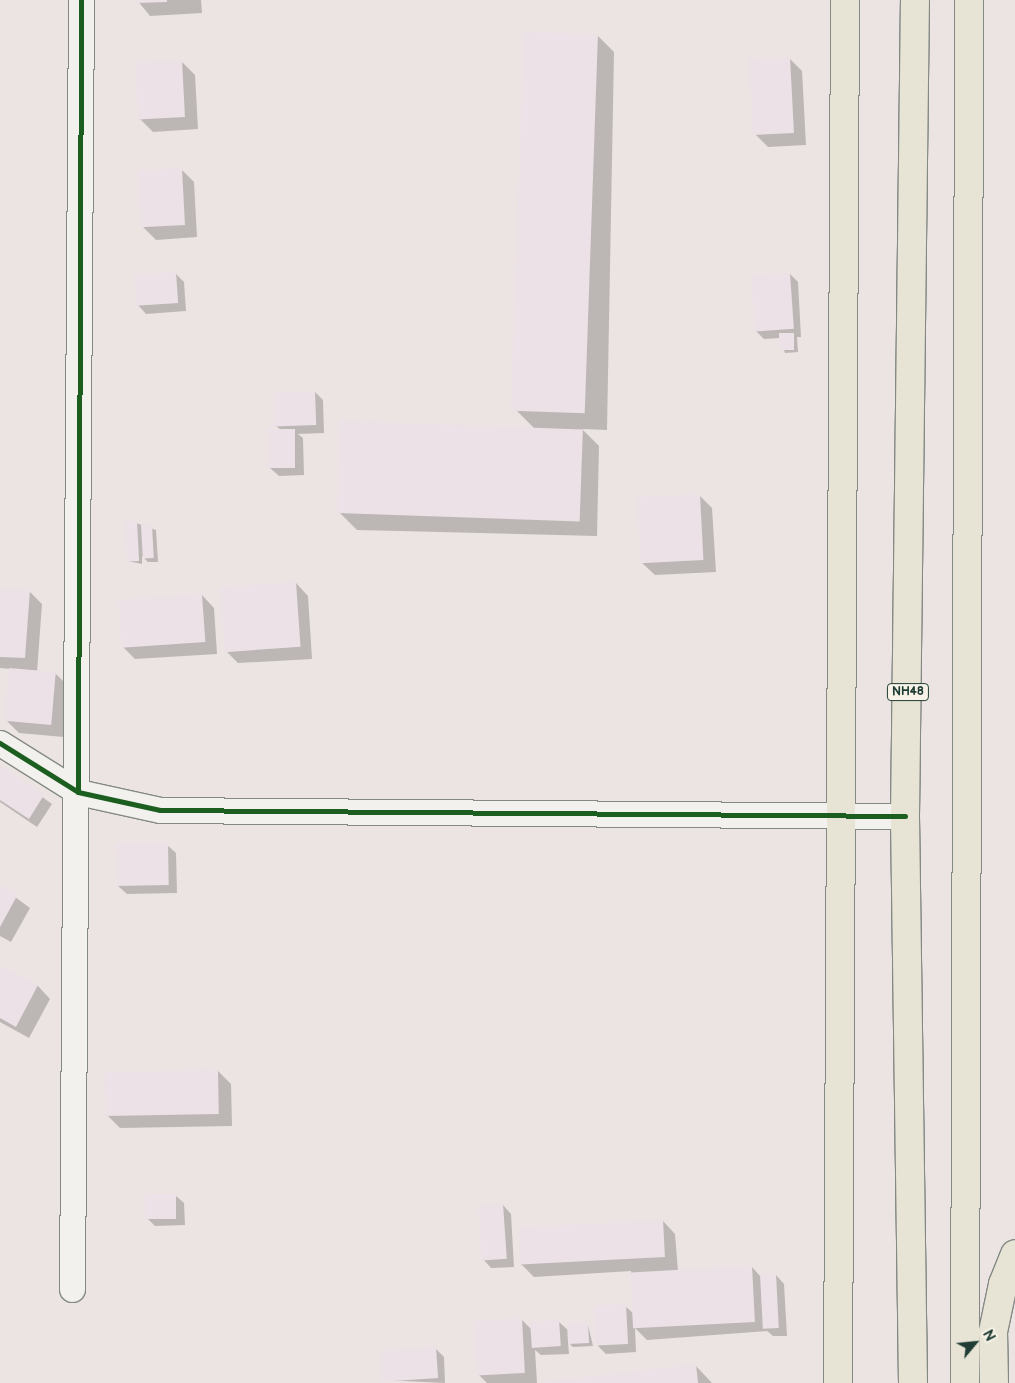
<!DOCTYPE html>
<style>
body{margin:0}
#map{position:relative;width:1015px;height:1383px;overflow:hidden;background:#f4f2ec;font-family:"Balsamiq Sans",sans-serif}
div>[style]{position:absolute}
.built>*{inset:0;background:#ece4e3;transform-origin:0 0}
.shadow>*{inset:0;background:#0003}
.building>*{inset:0;background:#ebe1e6;transform-origin:0 0}
.roads{filter:drop-shadow(1px 0 #848985) drop-shadow(-1px 0 #848985) drop-shadow(0 1px #848985) drop-shadow(0 -1px #848985)}
.minor>*{height:25px;margin:-12.5px;padding:0 12.5px;transform-origin:12.5px;border-radius:12.5px;background:#f2f1ed}
.major>*{height:28px;margin:-14px;padding:0 14px;transform-origin:14px;border-radius:14px;background:#e7e4d5}
.highway>*{height:28px;margin:-14px;padding:0 14px;transform-origin:14px;border-radius:14px;background:#e7e4d5}
.cycleway>*{height:5px;margin:-2.5px;padding:0 2.5px;transform-origin:2.5px;border-radius:2.5px;background:#1b5e20}
span{translate:-50% -50%;white-space:nowrap;text-align:center;line-height:1.15;-webkit-text-stroke:4.5px #f7f3e8;paint-order:stroke}
.shield-label span{padding:1px 4px;background:#f7f3e8;border:1px solid;border-radius:4px;-webkit-text-stroke-width:0}
.shield-label{font-size:12px;color:#1f3d34;font-weight:700}
.north{position:absolute;left:950px;top:1318px;width:50px;height:50px;-webkit-text-stroke:4px #f7f3e8;paint-order:stroke;rotate:62deg;font-size:14px;font-weight:700;line-height:20px;text-align:center;color:#1f3d34}
.north::after{content:'';display:block;margin:auto;width:18px;height:22px;background:#1f3d34;clip-path:polygon(50% 0,100% 100%,50% 72%,0 100%)}
</style>
<div id="map">
<div class="built">
<div style="left:0;top:0;width:1015px;height:1383px"></div>
</div>
<div class="shadow">
<div style="clip-path:polygon(137px 0,201px 0,202px 13px,150px 16px)"></div>
<div style="clip-path:polygon(598px 36px,614px 52px,607px 430px,582px 429px,599px 446px,597px 536px,357px 530px,340px 513px,534px 428px,517px 411px)"></div>
<div style="clip-path:polygon(789px 58px,802px 71px,806px 145px,768px 147px,755px 134px)"></div>
<div style="clip-path:polygon(182px 62px,195px 75px,198px 129px,153px 132px,140px 119px)"></div>
<div style="clip-path:polygon(181px 169px,194px 182px,197px 237px,156px 240px,143px 227px)"></div>
<div style="clip-path:polygon(175px 273px,184px 282px,186px 311px,146px 314px,138px 305px)"></div>
<div style="clip-path:polygon(790px 274px,798px 282px,801px 337px,797px 337px,798px 352px,785px 353px,780px 338px,764px 339px,755px 330px)"></div>
<div style="clip-path:polygon(315px 392px,323px 400px,324px 433px,298px 434px,303px 438px,304px 475px,279px 476px,270px 468px,281px 430px,276px 426px)"></div>
<div style="clip-path:polygon(699px 495px,712px 508px,716px 572px,655px 575px,642px 563px)"></div>
<div style="clip-path:polygon(136px 523px,156px 530px,158px 562px,148px 562px,142px 556px,142px 564px,128px 561px)"></div>
<div style="clip-path:polygon(296px 583px,308px 596px,312px 659px,238px 663px,225px 650px)"></div>
<div style="clip-path:polygon(0 589px,29px 591px,42px 604px,37px 672px,55px 673px,68px 686px,64px 737px,19px 733px,7px 721px,10px 669px,0 668px)"></div>
<div style="clip-path:polygon(202px 595px,214px 608px,217px 654px,135px 659px,122px 646px)"></div>
<div style="clip-path:polygon(0 767px,52px 804px,37px 827px,0 802px)"></div>
<div style="clip-path:polygon(167px 845px,176px 853px,177px 893px,127px 894px,118px 886px)"></div>
<div style="clip-path:polygon(0 886px,30px 908px,11px 942px,0 936px)"></div>
<div style="clip-path:polygon(0 966px,38px 986px,50px 999px,29px 1038px,0 1022px)"></div>
<div style="clip-path:polygon(218px 1071px,231px 1084px,232px 1126px,120px 1128px,107px 1115px)"></div>
<div style="clip-path:polygon(175px 1195px,184px 1203px,185px 1225px,155px 1226px,147px 1218px)"></div>
<div style="clip-path:polygon(503px 1205px,511px 1214px,514px 1267px,491px 1268px,483px 1259px)"></div>
<div style="clip-path:polygon(663px 1221px,675px 1234px,678px 1271px,752px 1267px,760px 1276px,776px 1275px,784px 1284px,787px 1336px,773px 1336px,767px 1331px,647px 1340px,635px 1328px,636px 1352px,606px 1354px,598px 1346px,625px 1306px,634px 1314px,631px 1271px,534px 1277px,521px 1264px)"></div>
<div style="clip-path:polygon(522px 1320px,531px 1329px,559px 1322px,569px 1331px,588px 1325px,593px 1346px,573px 1347px,568px 1342px,569px 1354px,541px 1355px,535px 1350px,537px 1383px,487px 1383px,479px 1375px)"></div>
<div style="clip-path:polygon(435px 1348px,444px 1357px,445px 1383px,383px 1380px)"></div>
<div style="clip-path:polygon(695px 1365px,712px 1383px,545px 1383px)"></div>
</div>
<div class="building">
<div style="clip-path:polygon(135px 0,167px 0,167px 2px,136px 3px)"></div>
<div style="left:524px;top:32px;width:74px;height:379px;rotate:2deg"></div>
<div style="left:790px;top:57px;width:76px;height:41px;rotate:87deg"></div>
<div style="left:182px;top:60px;width:57px;height:47px;rotate:87deg"></div>
<div style="left:182px;top:168px;width:57px;height:44px;rotate:87deg"></div>
<div style="left:176px;top:272px;width:31px;height:42px;rotate:86deg"></div>
<div style="left:790px;top:273px;width:56px;height:39px;rotate:86deg"></div>
<div style="left:779px;top:333px;width:15px;height:17px"></div>
<div style="left:315px;top:391px;width:34px;height:42px;rotate:88deg"></div>
<div style="left:340px;top:421px;width:243px;height:92px;rotate:2deg"></div>
<div style="left:268px;top:429px;width:27px;height:39px"></div>
<div style="left:700px;top:494px;width:66px;height:63px;rotate:87deg"></div>
<div style="left:137px;top:521px;width:40px;height:12px;rotate:87deg"></div>
<div style="left:152px;top:524px;width:34px;height:11px;rotate:87deg"></div>
<div style="left:296px;top:582px;width:65px;height:76px;rotate:86deg"></div>
<div style="clip-path:polygon(0 588px,30px 590px,25px 658px,0 657px)"></div>
<div style="left:202px;top:594px;width:48px;height:84px;rotate:86deg"></div>
<div style="left:9px;top:668px;width:47px;height:53px;rotate:5deg"></div>
<div style="clip-path:polygon(0 765px,44px 795px,29px 819px,0 800px)"></div>
<div style="left:168px;top:843px;width:42px;height:52px;rotate:89deg"></div>
<div style="clip-path:polygon(0 885px,18px 894px,0 927px)"></div>
<div style="clip-path:polygon(0 965px,38px 985px,16px 1027px,0 1018px)"></div>
<div style="left:218px;top:1070px;width:44px;height:113px;rotate:89deg"></div>
<div style="left:145px;top:1194px;width:31px;height:25px"></div>
<div style="left:503px;top:1204px;width:55px;height:25px;rotate:86deg"></div>
<div style="left:663px;top:1220px;width:37px;height:145px;rotate:87deg"></div>
<div style="left:752px;top:1266px;width:56px;height:122px;rotate:87deg"></div>
<div style="left:776px;top:1274px;width:54px;height:16px;rotate:87deg"></div>
<div style="left:626px;top:1304px;width:40px;height:32px;rotate:87deg"></div>
<div style="left:522px;top:1318px;width:55px;height:48px;rotate:87deg"></div>
<div style="left:559px;top:1320px;width:26px;height:29px;rotate:86deg"></div>
<div style="left:588px;top:1323px;width:20px;height:21px;rotate:87deg"></div>
<div style="left:436px;top:1347px;width:31px;height:56px;rotate:86deg"></div>
<div style="clip-path:polygon(696px 1364px,698px 1383px,545px 1383px,545px 1382px)"></div>
</div>
<div class="roads">
<div class="minor">
<div style="left:0;top:743px;width:92px;rotate:32.1deg"></div>
<div style="left:78px;top:792px;width:84px;rotate:12.4deg"></div>
<div style="left:160px;top:810px;width:745px;rotate:0.46deg"></div>
<div style="left:72px;top:1289px;width:1289px;rotate:-89.6deg"></div>
</div>
<div class="major">
<div style="left:838px;top:1383px;width:1383px;rotate:-89.71deg"></div>
<div style="left:994px;top:1383px;width:51px;rotate:-91.1deg"></div>
<div style="left:993px;top:1332px;width:49px;rotate:-78.2deg"></div>
<div style="left:1003px;top:1284px;width:32px;rotate:-68deg"></div>
</div>
<div class="highway">
<div style="left:913px;top:1383px;width:567px;rotate:-90.81deg"></div>
<div style="left:905px;top:816px;width:816px;rotate:-89.3deg"></div>
<div style="left:965px;top:1383px;width:1383px;rotate:-89.83deg"></div>
</div>
</div>
<div class="cycleway">
<div style="left:0;top:743px;width:92px;rotate:32.1deg"></div>
<div style="left:78px;top:792px;width:84px;rotate:12.4deg"></div>
<div style="left:160px;top:810px;width:745px;rotate:0.46deg"></div>
<div style="left:78px;top:792px;width:792px;rotate:-89.78deg"></div>
</div>
<div class="shield-label">
<span style="left:908px;top:692px">NH48</span>
</div>
<div class="north">N</div>
</div>
